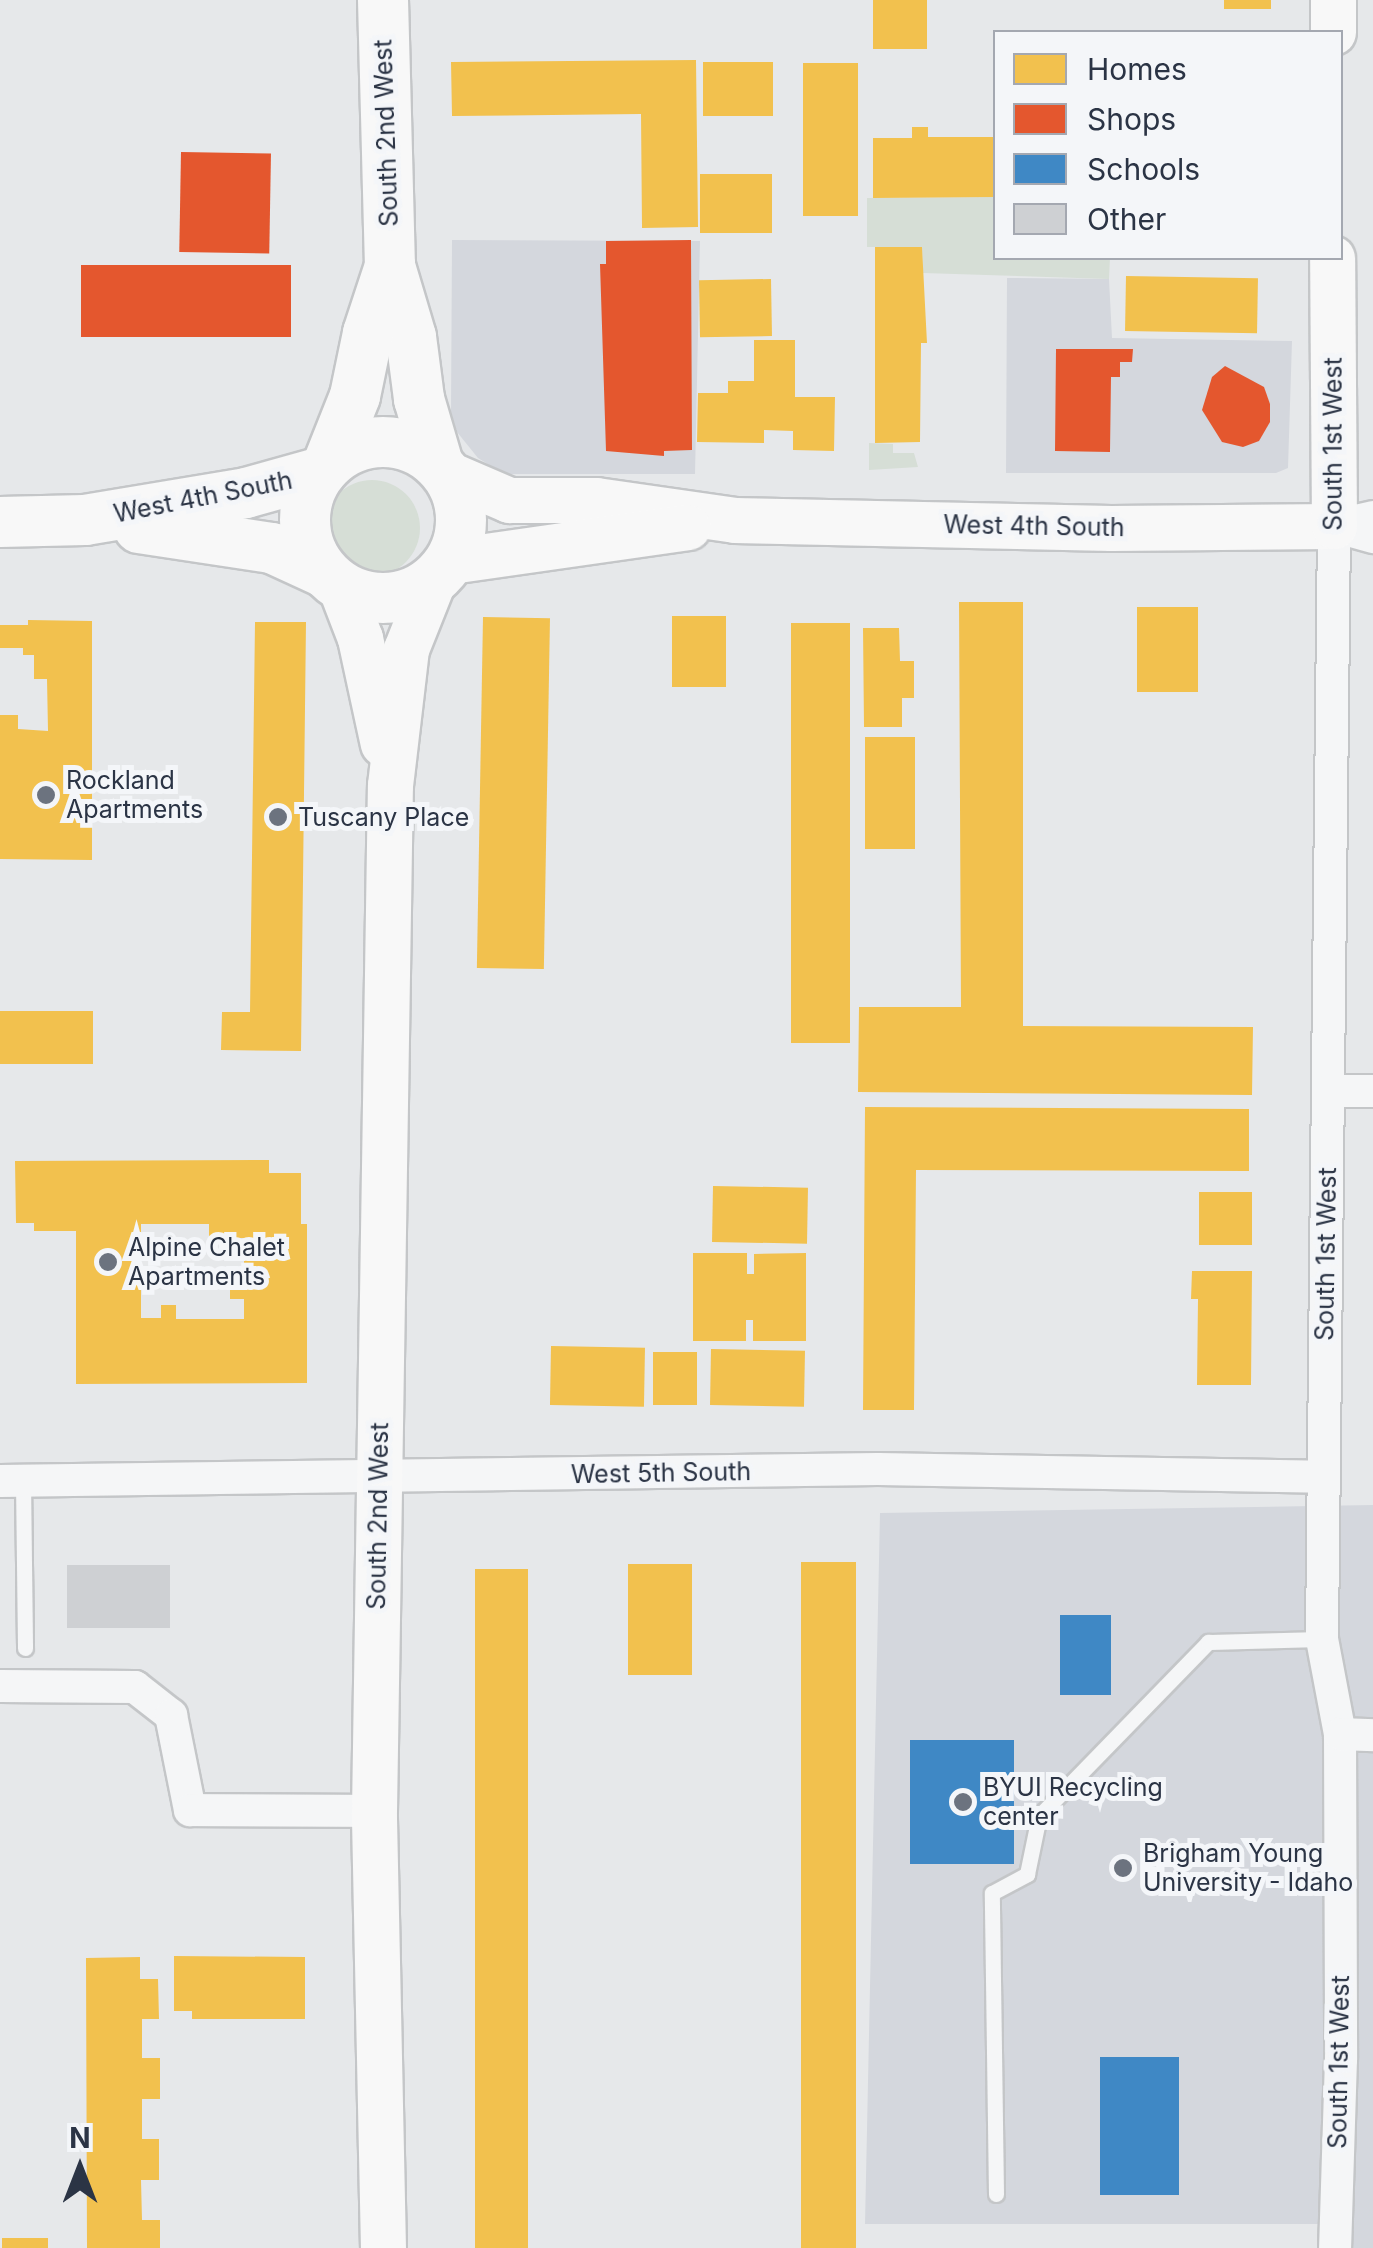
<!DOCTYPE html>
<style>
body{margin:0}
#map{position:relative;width:1373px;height:2248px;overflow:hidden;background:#e6e8ea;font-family:Inter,sans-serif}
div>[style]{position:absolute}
.built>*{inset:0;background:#d4d7dd}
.green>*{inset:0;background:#d6ded6}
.round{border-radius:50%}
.homes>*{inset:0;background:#f2c14e;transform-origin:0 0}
.shops>*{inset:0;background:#e4572e;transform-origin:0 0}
.schools>*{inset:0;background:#3f88c5;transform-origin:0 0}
.building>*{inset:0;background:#ced0d3;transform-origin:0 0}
.roads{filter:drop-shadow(2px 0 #c4c6c8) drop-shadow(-2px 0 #c4c6c8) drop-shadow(0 2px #c4c6c8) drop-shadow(0 -2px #c4c6c8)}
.lane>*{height:15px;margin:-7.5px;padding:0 7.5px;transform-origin:7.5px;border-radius:7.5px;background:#f5f6f7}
.street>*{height:32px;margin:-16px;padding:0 16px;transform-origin:16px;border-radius:16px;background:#f5f6f7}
.secondary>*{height:45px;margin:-22.5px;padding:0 22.5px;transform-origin:22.5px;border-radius:22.5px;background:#f8f8f8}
.primary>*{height:50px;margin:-25px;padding:0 25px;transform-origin:25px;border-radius:25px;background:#f8f8f8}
.primary>.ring{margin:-25px;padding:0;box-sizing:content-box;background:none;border:50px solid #f8f8f8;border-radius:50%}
.dots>*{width:28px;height:28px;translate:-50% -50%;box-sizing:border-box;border:5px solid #f4f6f9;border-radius:50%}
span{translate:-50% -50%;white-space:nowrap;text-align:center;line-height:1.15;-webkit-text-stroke:10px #f4f6f9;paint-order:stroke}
.street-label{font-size:25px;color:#2b3445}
.poi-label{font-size:25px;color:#2b3445}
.left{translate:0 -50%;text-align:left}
.legend{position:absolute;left:993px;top:30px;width:350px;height:230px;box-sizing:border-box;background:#f4f6f9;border:2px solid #a4a8b1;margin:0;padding:12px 18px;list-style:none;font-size:30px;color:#2b3445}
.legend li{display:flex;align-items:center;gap:20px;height:50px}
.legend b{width:50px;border:2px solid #a4a8b1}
.north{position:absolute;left:30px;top:2118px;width:100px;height:100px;-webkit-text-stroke:8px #f4f6f9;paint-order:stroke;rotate:0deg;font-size:28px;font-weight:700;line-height:40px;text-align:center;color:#2b3445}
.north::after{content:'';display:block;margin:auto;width:35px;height:45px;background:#2b3445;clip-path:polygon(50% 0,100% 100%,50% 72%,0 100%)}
</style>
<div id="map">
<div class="built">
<div style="clip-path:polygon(452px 240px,700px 241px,695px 474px,504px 474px,478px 458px,457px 432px,451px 412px)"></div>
<div style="clip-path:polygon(1007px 278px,1109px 279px,1112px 338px,1292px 341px,1288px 468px,1276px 473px,1006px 473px)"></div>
<div style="clip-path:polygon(1373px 1505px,1373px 2248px,1334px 2248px,1334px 2224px,865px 2224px,880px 1513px)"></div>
</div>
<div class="green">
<div style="clip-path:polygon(995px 197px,996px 258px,1110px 258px,1109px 279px,923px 273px,922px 247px,867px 247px,867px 198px)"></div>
<div style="clip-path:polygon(869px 443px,893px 444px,893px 453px,914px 453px,918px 467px,869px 470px)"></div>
<div class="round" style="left:324px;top:480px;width:96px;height:96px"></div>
</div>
<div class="homes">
<div style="left:873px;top:0;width:54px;height:49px"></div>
<div style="left:1224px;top:0;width:47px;height:9px"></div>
<div style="clip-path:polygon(696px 60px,698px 227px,642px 228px,641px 114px,452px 116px,451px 62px)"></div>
<div style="left:703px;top:62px;width:70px;height:54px"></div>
<div style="left:858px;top:63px;width:153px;height:55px;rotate:90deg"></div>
<div style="clip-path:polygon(912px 127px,928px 127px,928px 137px,996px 137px,996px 197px,873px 198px,873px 138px,912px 138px)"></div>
<div style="left:700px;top:174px;width:72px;height:59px"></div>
<div style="clip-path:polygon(875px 247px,922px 247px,927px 343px,921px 343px,920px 442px,875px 443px)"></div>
<div style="left:1126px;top:276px;width:132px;height:55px;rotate:1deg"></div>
<div style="left:771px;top:279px;width:57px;height:72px;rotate:89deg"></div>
<div style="clip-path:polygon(754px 340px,795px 340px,795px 397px,835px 397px,834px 451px,793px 450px,793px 431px,764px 430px,764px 443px,697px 442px,698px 393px,728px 393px,728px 381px,754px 381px)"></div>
<div style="clip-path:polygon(959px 602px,1023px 602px,1023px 1026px,1253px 1027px,1252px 1095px,858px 1092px,859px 1007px,961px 1007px)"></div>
<div style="left:1137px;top:607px;width:61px;height:85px"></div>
<div style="left:672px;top:616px;width:54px;height:71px"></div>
<div style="left:483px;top:617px;width:67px;height:351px;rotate:1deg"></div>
<div style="clip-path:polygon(28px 620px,92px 621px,92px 860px,0 859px,0 715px,18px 715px,18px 729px,48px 731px,47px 679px,34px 679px,34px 655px,23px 655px,23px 648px,0 648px,0 625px,28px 625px)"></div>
<div style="clip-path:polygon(255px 622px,306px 622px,301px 1051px,221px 1050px,222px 1012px,250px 1012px)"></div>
<div style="left:791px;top:623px;width:59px;height:420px"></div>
<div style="clip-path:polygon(863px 628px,899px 628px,900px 661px,914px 661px,914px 698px,902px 698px,902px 727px,864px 727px)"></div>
<div style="left:865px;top:737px;width:50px;height:112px"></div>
<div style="left:0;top:1011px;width:93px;height:53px"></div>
<div style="clip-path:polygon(865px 1107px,1249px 1109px,1249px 1171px,916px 1170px,914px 1410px,863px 1410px)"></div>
<div style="clip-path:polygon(evenodd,269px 1160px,269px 1173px,301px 1173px,301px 1224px,307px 1224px,307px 1383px,76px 1384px,76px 1231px,34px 1231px,34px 1223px,16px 1223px,15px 1161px,269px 1160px,141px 1224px,209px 1224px,209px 1238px,244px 1238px,244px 1286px,230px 1286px,230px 1299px,244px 1299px,244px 1319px,176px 1319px,176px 1305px,161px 1305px,161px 1318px,141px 1318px,141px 1224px)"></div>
<div style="left:713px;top:1186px;width:95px;height:56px;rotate:1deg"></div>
<div style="left:1199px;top:1192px;width:53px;height:53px"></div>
<div style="clip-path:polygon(693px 1253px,747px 1253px,747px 1274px,754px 1274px,754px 1254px,806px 1253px,806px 1341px,753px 1341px,753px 1320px,746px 1320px,746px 1341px,693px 1341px)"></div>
<div style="clip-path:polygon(1192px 1271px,1252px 1271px,1251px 1385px,1197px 1385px,1198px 1299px,1191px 1299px)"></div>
<div style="left:551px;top:1346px;width:94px;height:59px;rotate:1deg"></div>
<div style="left:711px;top:1349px;width:94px;height:56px;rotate:1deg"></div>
<div style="left:653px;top:1352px;width:44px;height:53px"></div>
<div style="left:801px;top:1562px;width:55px;height:686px"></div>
<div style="left:628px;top:1564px;width:64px;height:111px"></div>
<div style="left:475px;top:1569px;width:53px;height:679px"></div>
<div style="clip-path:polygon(174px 1956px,305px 1957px,305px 2019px,192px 2019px,192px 2011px,174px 2011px)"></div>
<div style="clip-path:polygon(140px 1957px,140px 1979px,158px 1979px,159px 2019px,142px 2019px,142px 2058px,160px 2058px,160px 2099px,142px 2099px,142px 2139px,159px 2139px,159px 2180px,141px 2180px,142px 2220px,160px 2220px,160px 2248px,87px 2248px,86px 1958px)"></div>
<div style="left:2px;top:2238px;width:46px;height:10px"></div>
</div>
<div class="shops">
<div style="left:181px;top:152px;width:90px;height:100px;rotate:1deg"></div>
<div style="clip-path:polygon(691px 240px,692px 450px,664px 451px,664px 456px,606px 451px,600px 264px,606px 264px,606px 241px)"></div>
<div style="left:81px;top:265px;width:210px;height:72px"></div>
<div style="clip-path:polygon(1056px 349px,1133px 349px,1132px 362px,1120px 362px,1120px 377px,1111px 377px,1110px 452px,1055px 451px)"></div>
<div style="clip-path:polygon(1225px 366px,1264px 387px,1270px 404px,1270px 422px,1259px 441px,1243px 447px,1222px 442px,1202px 410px,1212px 377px)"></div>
</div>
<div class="schools">
<div style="left:1060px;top:1615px;width:51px;height:80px"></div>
<div style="left:910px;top:1740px;width:104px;height:124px"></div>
<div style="left:1100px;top:2057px;width:79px;height:138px"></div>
</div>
<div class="building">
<div style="left:67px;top:1565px;width:103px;height:63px"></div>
</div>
<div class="roads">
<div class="lane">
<div style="left:23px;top:1481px;width:167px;rotate:89.3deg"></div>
<div style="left:996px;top:2194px;width:301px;rotate:-90.8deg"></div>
<div style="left:992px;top:1893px;width:40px;rotate:-28deg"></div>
<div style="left:1027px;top:1874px;width:59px;rotate:-78.3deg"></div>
<div style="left:1039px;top:1816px;width:243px;rotate:-45.8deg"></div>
<div style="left:1208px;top:1642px;width:114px;rotate:-1.5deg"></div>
</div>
<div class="street">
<div style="left:1373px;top:517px;width:40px;rotate:167deg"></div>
<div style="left:1334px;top:526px;width:41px;rotate:15.8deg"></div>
<div style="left:1334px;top:526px;width:1113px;rotate:90.62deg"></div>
<div style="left:1322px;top:1639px;width:97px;rotate:79.3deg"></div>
<div style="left:1340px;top:1734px;width:325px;rotate:89.8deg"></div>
<div style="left:1341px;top:2059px;width:189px;rotate:91.8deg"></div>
<div style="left:1328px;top:1091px;width:45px"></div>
<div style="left:0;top:1481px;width:878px;rotate:-0.78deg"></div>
<div style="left:878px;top:1469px;width:444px;rotate:1deg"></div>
<div style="left:0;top:1686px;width:135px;rotate:0.4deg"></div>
<div style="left:135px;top:1687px;width:46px;rotate:37.9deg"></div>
<div style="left:171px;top:1715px;width:97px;rotate:78.7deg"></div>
<div style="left:190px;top:1810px;width:184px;rotate:0.3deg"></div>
<div style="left:1340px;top:1734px;width:33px;rotate:2deg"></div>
</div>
<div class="secondary">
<div style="left:1333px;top:32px;width:32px;rotate:-90deg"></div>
<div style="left:446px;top:473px;width:69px;rotate:23.2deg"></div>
<div style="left:509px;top:500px;width:87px"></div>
<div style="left:596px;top:500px;width:139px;rotate:8.2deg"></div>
<div style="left:734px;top:520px;width:377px;rotate:1.2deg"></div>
<div style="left:1111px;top:528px;width:223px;rotate:-0.5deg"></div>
<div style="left:1334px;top:526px;width:268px;rotate:-90.4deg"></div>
<div style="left:450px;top:561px;width:240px;rotate:-8.1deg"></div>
<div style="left:340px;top:586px;width:56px;rotate:69deg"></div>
<div style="left:360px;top:638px;width:108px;rotate:77.8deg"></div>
<div style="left:383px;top:2248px;width:437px;rotate:-91.2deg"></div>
<div style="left:374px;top:1811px;width:1026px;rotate:-89.11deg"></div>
<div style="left:390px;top:785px;width:137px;rotate:-83.3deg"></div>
<div style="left:406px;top:649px;width:73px;rotate:-68.3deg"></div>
</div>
<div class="primary">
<div style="left:383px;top:0;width:266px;rotate:88.5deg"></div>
<div style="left:390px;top:266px;width:74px;rotate:73.5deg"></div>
<div style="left:411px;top:337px;width:63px;rotate:82.6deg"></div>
<div style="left:419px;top:399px;width:68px;rotate:73.7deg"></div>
<div class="ring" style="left:305px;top:442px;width:106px;height:106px"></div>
<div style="left:328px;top:464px;width:73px;rotate:-68.3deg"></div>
<div style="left:355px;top:396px;width:64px;rotate:-78.3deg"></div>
<div style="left:368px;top:333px;width:71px;rotate:-71.8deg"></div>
<div style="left:0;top:522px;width:85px;rotate:-1.3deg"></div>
<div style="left:85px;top:520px;width:163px;rotate:-9.5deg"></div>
<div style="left:246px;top:493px;width:78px;rotate:-15.6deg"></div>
<div style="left:139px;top:528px;width:134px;rotate:8.6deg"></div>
<div style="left:272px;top:548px;width:57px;rotate:24.8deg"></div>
</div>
</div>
<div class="dots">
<div style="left:46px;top:795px;background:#6c737f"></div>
<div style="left:278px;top:817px;background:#6c737f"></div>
<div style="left:108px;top:1262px;background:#6c737f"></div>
<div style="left:963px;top:1802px;background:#6c737f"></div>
<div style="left:1123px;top:1868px;background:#6c737f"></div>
</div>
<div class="street-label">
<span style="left:386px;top:133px;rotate:-92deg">South 2nd West</span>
<span style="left:1333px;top:444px;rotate:-90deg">South 1st West</span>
<span style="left:203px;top:497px;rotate:-11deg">West 4th South</span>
<span style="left:1034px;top:526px;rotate:1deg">West 4th South</span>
<span style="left:1326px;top:1254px;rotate:-89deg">South 1st West</span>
<span style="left:661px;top:1473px;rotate:-1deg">West 5th South</span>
<span style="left:378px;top:1516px;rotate:-89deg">South 2nd West</span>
<span style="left:1339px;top:2062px;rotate:-89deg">South 1st West</span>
</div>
<div class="poi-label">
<span class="left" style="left:66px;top:795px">Rockland<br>Apartments</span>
<span class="left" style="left:298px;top:817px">Tuscany Place</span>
<span class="left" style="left:128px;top:1262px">Alpine Chalet<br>Apartments</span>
<span class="left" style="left:983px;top:1802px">BYUI Recycling<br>center</span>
<span class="left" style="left:1143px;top:1868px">Brigham Young<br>University - Idaho</span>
</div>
<ul class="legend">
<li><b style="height:28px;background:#f2c14e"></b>Homes</li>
<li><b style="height:28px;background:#e4572e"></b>Shops</li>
<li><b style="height:28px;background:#3f88c5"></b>Schools</li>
<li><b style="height:28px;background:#ced0d3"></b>Other</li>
</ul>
<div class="north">N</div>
</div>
